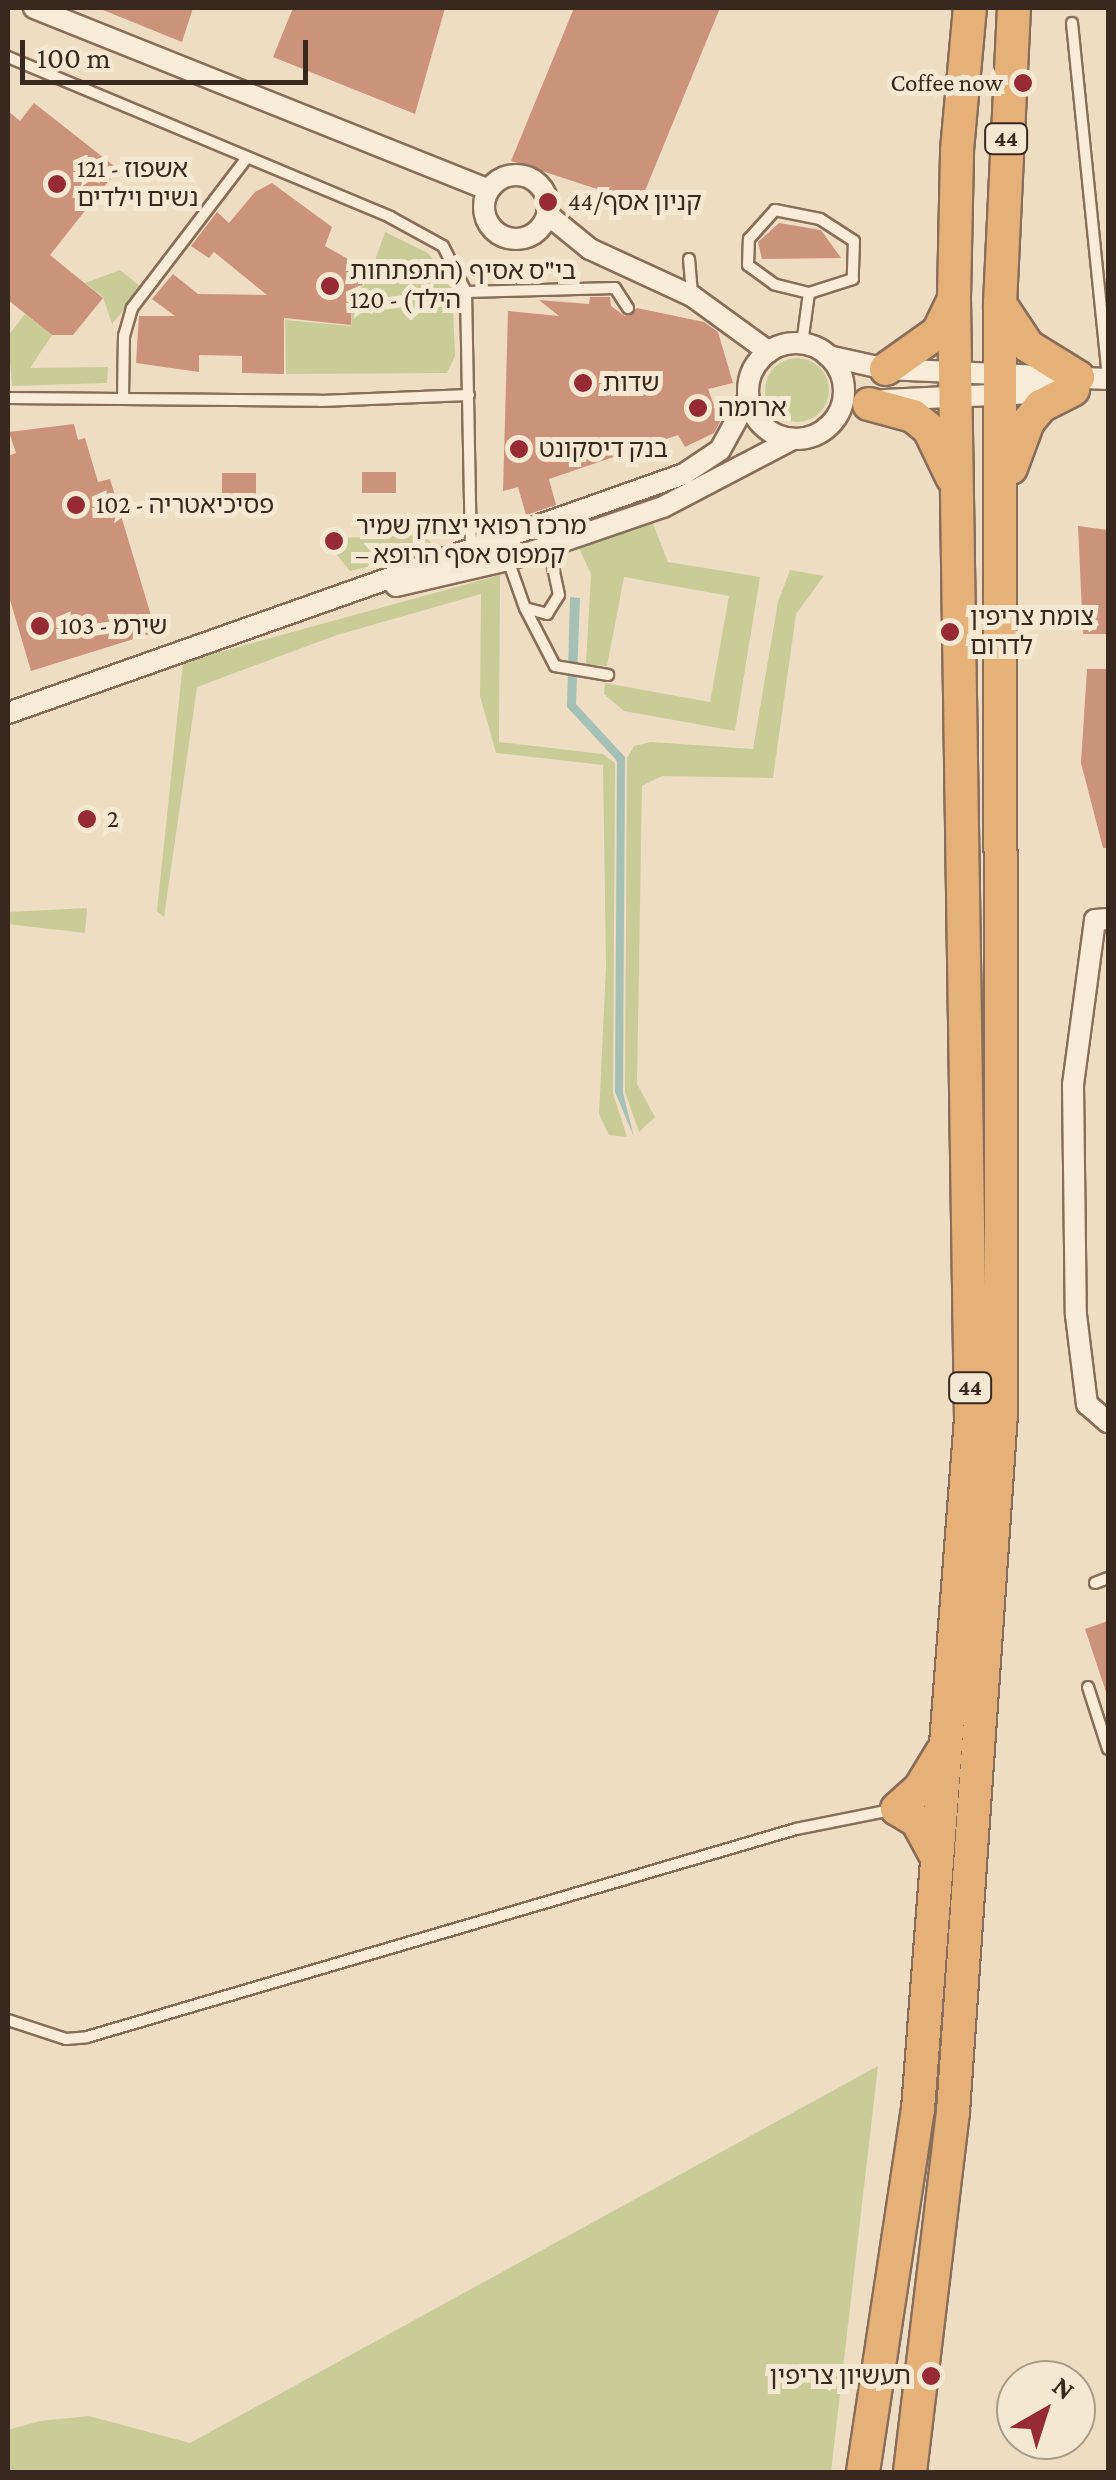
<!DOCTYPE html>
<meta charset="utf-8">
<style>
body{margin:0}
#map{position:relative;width:1116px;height:2480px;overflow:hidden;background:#eeddc3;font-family:"Crimson Pro","Noto Sans Hebrew",serif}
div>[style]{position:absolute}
.green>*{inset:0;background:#cacc97}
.round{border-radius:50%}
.water>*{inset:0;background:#a5c1b6}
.building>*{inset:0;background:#cb947a;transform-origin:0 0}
.roads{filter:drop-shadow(2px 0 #886e5a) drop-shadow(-2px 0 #886e5a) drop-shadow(0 2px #886e5a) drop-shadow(0 -2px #886e5a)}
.service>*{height:10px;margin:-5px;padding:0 5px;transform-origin:5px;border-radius:5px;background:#f8ebd7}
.minor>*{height:20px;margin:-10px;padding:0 10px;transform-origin:10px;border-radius:10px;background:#f8ebd7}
.minor>.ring{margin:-10px;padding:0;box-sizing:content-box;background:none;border:20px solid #f8ebd7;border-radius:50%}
.trunk>*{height:32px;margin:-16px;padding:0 16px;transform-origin:16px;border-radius:16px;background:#e6b178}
.dots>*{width:28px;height:28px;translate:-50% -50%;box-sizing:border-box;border:5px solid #f5e8d3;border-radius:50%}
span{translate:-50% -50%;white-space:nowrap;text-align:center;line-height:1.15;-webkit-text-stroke:10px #f5e8d3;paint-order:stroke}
.shield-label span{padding:2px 8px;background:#f5e8d3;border:2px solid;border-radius:8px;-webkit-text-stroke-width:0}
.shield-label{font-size:22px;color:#38281e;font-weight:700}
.poi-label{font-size:25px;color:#38281e}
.right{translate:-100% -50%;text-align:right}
.left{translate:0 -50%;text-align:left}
.frame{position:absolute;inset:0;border:10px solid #38281e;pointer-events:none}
.north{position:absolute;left:996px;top:2360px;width:100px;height:100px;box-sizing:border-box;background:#f5e8d3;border:2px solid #a99b8b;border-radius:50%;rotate:39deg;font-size:28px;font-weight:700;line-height:40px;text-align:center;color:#38281e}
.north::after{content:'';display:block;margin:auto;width:35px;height:45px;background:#962b36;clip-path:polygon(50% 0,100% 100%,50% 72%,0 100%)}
.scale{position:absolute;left:20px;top:40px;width:288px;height:45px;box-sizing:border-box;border:5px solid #38281e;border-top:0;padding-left:12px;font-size:30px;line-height:35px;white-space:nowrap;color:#38281e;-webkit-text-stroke:8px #f5e8d3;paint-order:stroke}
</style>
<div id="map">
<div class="green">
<div style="clip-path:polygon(385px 232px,428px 253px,452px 285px,455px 356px,447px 373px,286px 374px,285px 320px,351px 326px,353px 298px,368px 280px)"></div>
<div style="clip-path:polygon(120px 270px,142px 288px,112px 324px,103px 297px,85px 283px)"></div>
<div style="clip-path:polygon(25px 314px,52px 335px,30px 368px,108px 367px,107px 383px,12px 386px,8px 336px)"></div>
<div class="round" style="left:765px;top:358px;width:64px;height:64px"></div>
<div style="clip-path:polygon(652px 521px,668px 562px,760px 577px,735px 731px,624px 711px,604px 694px,605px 683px,710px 702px,729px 596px,624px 577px,607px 666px,586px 664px,591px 574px,579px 548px)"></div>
<div style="clip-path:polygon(424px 535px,438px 550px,350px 571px,329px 545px,335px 538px)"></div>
<div style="clip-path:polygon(790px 570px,824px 576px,796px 614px,773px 778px,662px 776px,642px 786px,637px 1084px,655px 1117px,639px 1132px,625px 1092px,627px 758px,634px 746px,651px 742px,753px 749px,778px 602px)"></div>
<div style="clip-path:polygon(500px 575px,499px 742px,603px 754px,615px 763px,613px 1093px,627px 1137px,609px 1135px,599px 1114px,606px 967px,603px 765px,496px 753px,480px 696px,481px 594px,337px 635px,197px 687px,164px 917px,157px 911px,183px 662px)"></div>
<div style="clip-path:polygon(87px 908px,85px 933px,8px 924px,8px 912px)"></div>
<div style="clip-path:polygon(878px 2066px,831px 2472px,8px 2472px,8px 2430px,40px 2421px,89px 2416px,190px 2443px)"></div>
</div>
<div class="water">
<div style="clip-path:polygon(570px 597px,580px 598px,576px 704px,625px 757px,623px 1093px,634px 1137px,615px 1092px,617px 761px,567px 707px)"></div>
</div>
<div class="building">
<div style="clip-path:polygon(98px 8px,193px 8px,182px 42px)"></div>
<div style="clip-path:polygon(293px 8px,445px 8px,415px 114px,273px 57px)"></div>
<div style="clip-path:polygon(574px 8px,720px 8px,640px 203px,511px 161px)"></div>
<div style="clip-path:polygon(34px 103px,118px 169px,50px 255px,103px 298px,73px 335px,52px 335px,8px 300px,8px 111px,20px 121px)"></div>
<div style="clip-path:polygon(272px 183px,332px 227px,325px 246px,362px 267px,367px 279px,352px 298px,351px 325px,284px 318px,284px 374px,242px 373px,242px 356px,199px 355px,199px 372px,136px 363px,139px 316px,175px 316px,152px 299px,173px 274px,198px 294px,267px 295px,214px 252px,209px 258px,191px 246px,217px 212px,229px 223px,255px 192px)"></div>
<div style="clip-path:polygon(779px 223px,821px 230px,841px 258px,762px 259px,758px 242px)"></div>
<div style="clip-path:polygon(590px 297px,610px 297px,611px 306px,625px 316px,637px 308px,704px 322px,718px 332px,733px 383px,708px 389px,720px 422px,714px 433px,685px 447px,678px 435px,549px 479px,556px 505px,526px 515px,518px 487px,503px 491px,508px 311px,559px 316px,539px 300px,589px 304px)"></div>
<div style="clip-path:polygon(74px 424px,78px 440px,85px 438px,98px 482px,110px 479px,156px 632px,31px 671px,8px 593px,8px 456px,16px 453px,9px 432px)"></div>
<div style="left:362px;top:472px;width:34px;height:21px"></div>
<div style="left:222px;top:473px;width:34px;height:21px"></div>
<div style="clip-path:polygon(1078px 526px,1108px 530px,1108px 634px,1083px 634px)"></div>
<div style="clip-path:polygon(1087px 669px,1108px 669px,1108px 848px,1103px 848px,1081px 763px)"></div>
<div style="clip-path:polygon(1108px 1621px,1108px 1692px,1106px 1692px,1085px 1629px)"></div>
</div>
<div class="roads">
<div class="service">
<div style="left:1072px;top:23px;width:357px;rotate:84.2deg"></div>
<div style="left:8px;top:57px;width:414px;rotate:22.7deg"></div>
<div style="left:390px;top:217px;width:60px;rotate:28.7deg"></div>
<div style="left:443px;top:246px;width:51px;rotate:63.4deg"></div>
<div style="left:466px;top:292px;width:256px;rotate:88.9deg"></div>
<div style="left:775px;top:210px;width:46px;rotate:11.3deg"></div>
<div style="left:820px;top:219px;width:40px;rotate:32.9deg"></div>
<div style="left:854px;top:241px;width:38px;rotate:92deg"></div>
<div style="left:853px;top:279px;width:46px;rotate:162.3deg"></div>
<div style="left:809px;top:293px;width:36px;rotate:-166deg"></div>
<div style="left:774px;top:284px;width:32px;rotate:-144deg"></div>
<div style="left:748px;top:265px;width:26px;rotate:-88deg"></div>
<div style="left:749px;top:239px;width:39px;rotate:-48deg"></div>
<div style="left:689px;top:259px;width:36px;rotate:85deg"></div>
<div style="left:466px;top:292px;width:149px;rotate:-1.5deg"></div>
<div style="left:615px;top:288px;width:24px;rotate:57deg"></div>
<div style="left:802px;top:344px;width:51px;rotate:-82.2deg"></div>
<div style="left:8px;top:398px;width:313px;rotate:0.5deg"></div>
<div style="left:321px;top:401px;width:148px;rotate:-2.3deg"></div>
<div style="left:123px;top:398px;width:62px;rotate:-89.1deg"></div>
<div style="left:124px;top:336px;width:29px;rotate:-74deg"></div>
<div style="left:132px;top:308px;width:188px;rotate:-52.6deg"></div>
<div style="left:508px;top:560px;width:51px;rotate:70.5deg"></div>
<div style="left:525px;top:608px;width:23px;rotate:15deg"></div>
<div style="left:547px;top:614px;width:22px;rotate:-58deg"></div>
<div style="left:559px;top:595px;width:52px;rotate:-102.2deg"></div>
<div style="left:526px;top:610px;width:63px;rotate:62.6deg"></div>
<div style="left:555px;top:666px;width:54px;rotate:9.6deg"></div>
<div style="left:1095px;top:1583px;width:14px;rotate:-21deg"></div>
<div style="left:1088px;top:1687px;width:65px;rotate:72.1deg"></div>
<div style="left:8px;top:2020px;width:61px;rotate:18.1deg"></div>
<div style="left:66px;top:2039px;width:21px;rotate:-5deg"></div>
<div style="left:87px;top:2037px;width:739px;rotate:-16.35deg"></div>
<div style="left:796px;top:1829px;width:97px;rotate:-11.3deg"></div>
</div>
<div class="minor">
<div style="left:34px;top:8px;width:489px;rotate:21.8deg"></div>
<div class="ring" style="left:484px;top:175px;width:44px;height:44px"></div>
<div style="left:547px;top:214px;width:55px;rotate:39.1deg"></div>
<div style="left:590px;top:249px;width:112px;rotate:24.7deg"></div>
<div style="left:692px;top:296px;width:95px;rotate:36deg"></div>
<div class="ring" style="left:748px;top:343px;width:76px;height:76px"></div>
<div style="left:828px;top:356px;width:59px;rotate:12.6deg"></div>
<div style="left:886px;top:369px;width:222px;rotate:2.6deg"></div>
<div style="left:884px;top:400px;width:171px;rotate:-2.7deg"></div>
<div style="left:396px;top:586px;width:115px;rotate:-13.1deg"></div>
<div style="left:508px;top:560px;width:164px;rotate:-18.9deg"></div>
<div style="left:663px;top:507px;width:147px;rotate:-27.6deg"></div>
<div style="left:8px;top:713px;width:717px;rotate:-19.47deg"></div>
<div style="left:684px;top:474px;width:43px;rotate:-33.7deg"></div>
<div style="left:720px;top:450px;width:58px;rotate:-61.2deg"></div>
<div style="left:1108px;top:919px;width:13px;rotate:176deg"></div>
<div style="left:1095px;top:920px;width:165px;rotate:97.6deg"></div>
<div style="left:1073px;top:1084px;width:231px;rotate:89.3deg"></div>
<div style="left:1076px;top:1315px;width:90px;rotate:83deg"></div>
<div style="left:1087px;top:1404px;width:28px;rotate:41deg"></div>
</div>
<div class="trunk">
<div style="left:1000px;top:304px;width:50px;rotate:56.3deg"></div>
<div style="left:1028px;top:346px;width:59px;rotate:31.8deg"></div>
<div style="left:886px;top:369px;width:64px;rotate:-35.4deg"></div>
<div style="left:938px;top:332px;width:34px;rotate:-64deg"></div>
<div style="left:869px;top:404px;width:46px;rotate:15.3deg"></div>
<div style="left:913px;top:416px;width:21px;rotate:39deg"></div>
<div style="left:929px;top:429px;width:53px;rotate:64.4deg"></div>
<div style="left:1011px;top:468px;width:49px;rotate:-69.7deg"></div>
<div style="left:1028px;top:422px;width:21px;rotate:-51deg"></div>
<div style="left:1041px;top:406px;width:36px;rotate:-27deg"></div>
<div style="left:937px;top:1858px;width:42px;rotate:-118.4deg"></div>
<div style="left:917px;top:1821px;width:23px;rotate:-149deg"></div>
<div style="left:897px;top:1809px;width:31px;rotate:-42deg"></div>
<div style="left:920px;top:1788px;width:42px;rotate:-58.6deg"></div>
<div style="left:863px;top:2472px;width:367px;rotate:-81.4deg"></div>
<div style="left:918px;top:2109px;width:692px;rotate:-85.61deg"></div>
<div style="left:971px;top:1419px;width:1122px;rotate:-90.87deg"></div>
<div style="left:954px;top:297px;width:147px;rotate:-88.8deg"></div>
<div style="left:957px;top:150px;width:143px;rotate:-84.8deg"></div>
<div style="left:910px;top:2472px;width:363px;rotate:-83.2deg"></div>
<div style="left:953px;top:2112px;width:700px;rotate:-86.07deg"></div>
<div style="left:1001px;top:1414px;width:1110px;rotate:-90.05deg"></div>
<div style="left:1000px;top:304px;width:296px;rotate:-87.3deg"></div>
</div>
</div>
<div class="dots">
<div style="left:1023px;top:83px;background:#962b36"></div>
<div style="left:57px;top:184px;background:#962b36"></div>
<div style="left:548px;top:202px;background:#962b36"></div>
<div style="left:330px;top:286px;background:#962b36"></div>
<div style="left:583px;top:383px;background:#962b36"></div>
<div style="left:698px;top:408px;background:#962b36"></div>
<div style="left:519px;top:449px;background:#962b36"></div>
<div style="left:76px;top:505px;background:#962b36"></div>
<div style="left:334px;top:541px;background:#962b36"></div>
<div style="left:40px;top:626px;background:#962b36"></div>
<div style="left:950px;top:632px;background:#962b36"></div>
<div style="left:87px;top:819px;background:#962b36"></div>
<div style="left:931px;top:2376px;background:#962b36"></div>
</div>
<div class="shield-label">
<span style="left:1006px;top:139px">44</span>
<span style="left:970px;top:1388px">44</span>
</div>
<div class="poi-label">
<span class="right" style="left:1003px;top:83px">Coffee now</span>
<span class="left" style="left:77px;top:184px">121 - אשפוז<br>נשים וילדים</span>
<span class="left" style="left:568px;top:202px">קניון אסף/44</span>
<span class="left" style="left:350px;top:286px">בי"ס אסיף (התפתחות<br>הילד) - 120</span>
<span class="left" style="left:603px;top:383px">שדות</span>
<span class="left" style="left:718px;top:408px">ארומה</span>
<span class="left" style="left:539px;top:449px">בנק דיסקונט</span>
<span class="left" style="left:96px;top:505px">102 - פסיכיאטריה</span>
<span class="left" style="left:356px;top:541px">מרכז רפואי יצחק שמיר<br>– קמפוס אסף הרופא</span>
<span class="left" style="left:970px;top:632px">צומת צריפין<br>לדרום</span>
<span class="left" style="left:60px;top:626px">103 - שירמ</span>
<span class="left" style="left:107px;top:819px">2</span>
<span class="right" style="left:911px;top:2376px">תעשיון צריפין</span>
</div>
<div class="frame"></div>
<div class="north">N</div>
<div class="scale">100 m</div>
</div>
